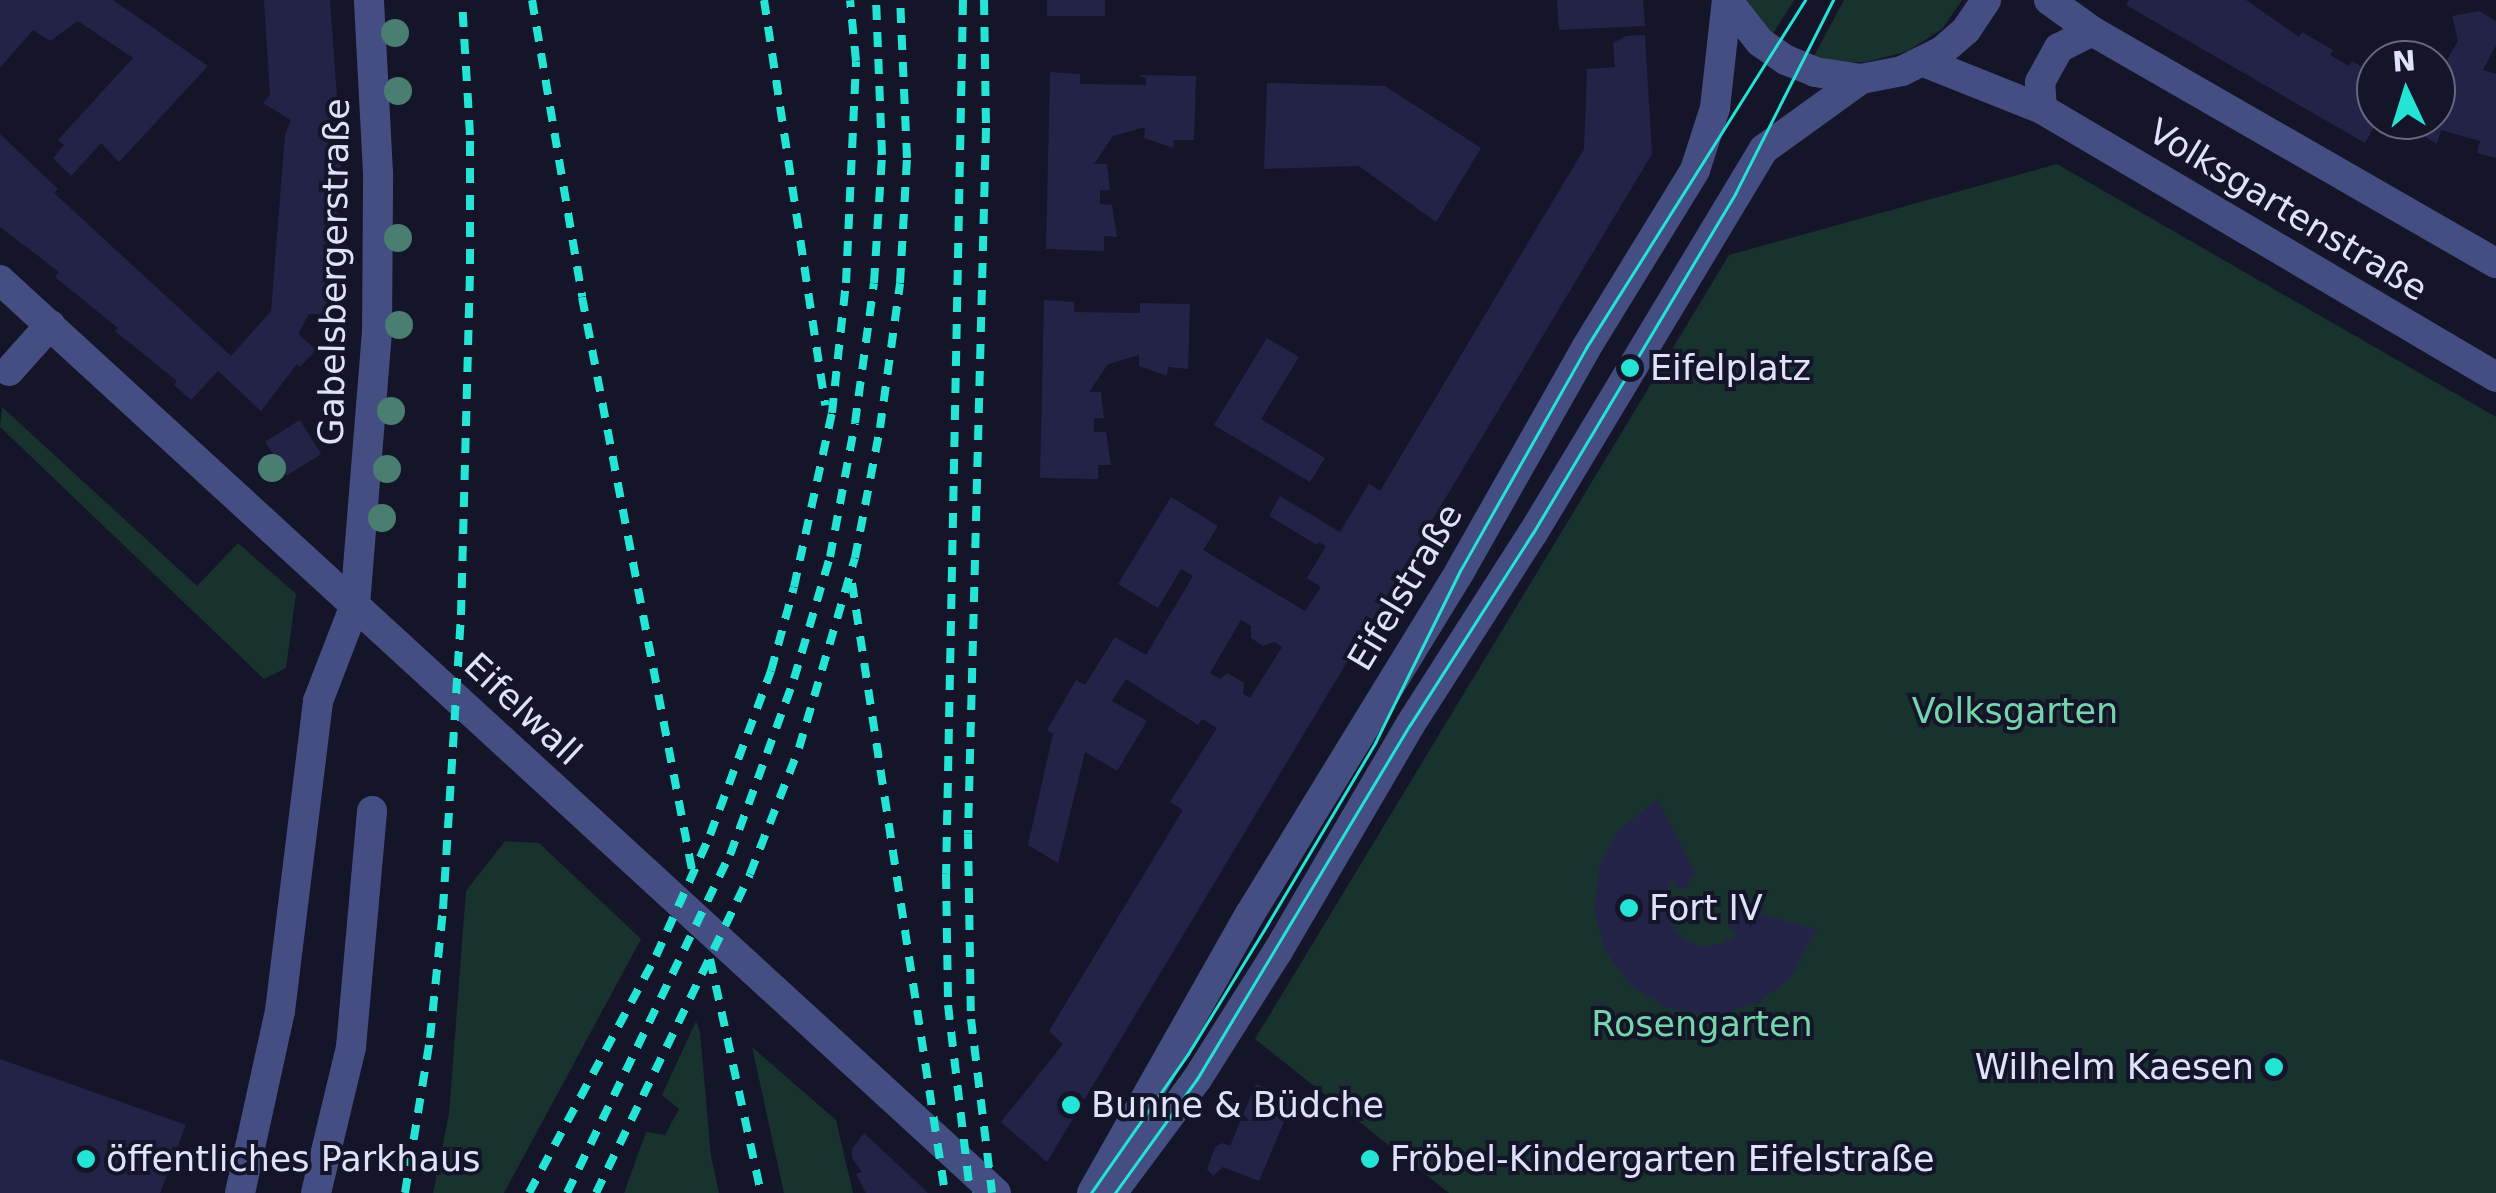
<!DOCTYPE html>
<meta charset="utf-8">
<style>
body{margin:0}
#map{position:relative;width:2496px;height:1193px;overflow:hidden;background:#141529;font-family:"DejaVu Sans",sans-serif}
div>[style]{position:absolute}
.green>*{inset:0;background:#18332d}
.building>*{inset:0;background:#232348;transform-origin:0 0}
.minor>*{height:30px;margin:-15px;padding:0 15px;transform-origin:15px;border-radius:15px;background:#454e82}
.tram>*{height:2.5px;margin:-1.25px;padding:0 1.25px;transform-origin:1.25px;border-radius:1.25px;background:#23e4d5}
.rail>*{height:8px;margin-top:-4px;transform-origin:0;background:repeating-linear-gradient(90deg,#23e4d5 0 15px,transparent 0 27px)}
.trees>*{width:28px;height:28px;margin:-14px;border-radius:50%;background:#497e70}
.dots>*{width:28px;height:28px;translate:-50% -50%;box-sizing:border-box;border:5px solid #141529;border-radius:50%}
span{translate:-50% -50%;white-space:nowrap;text-align:center;line-height:1.15;-webkit-text-stroke:8px #141529;paint-order:stroke}
.street-label{font-size:35px;color:#e0e2fb}
.poi-label{font-size:35px;color:#e0e2fb}
.left{translate:0 -50%;text-align:left}
.right{translate:-100% -50%;text-align:right}
.park-label{font-size:35px;color:#74d4aa}
.north{position:absolute;left:2356px;top:40px;width:100px;height:100px;box-sizing:border-box;background:#141529;border:2px solid #66677d;border-radius:50%;rotate:356deg;font-size:28px;font-weight:700;line-height:40px;text-align:center;color:#e0e2fb}
.north::after{content:'';display:block;margin:auto;width:35px;height:45px;background:#23e4d5;clip-path:polygon(50% 0,100% 100%,50% 72%,0 100%)}
</style>
<div id="map">
<div class="green">
<div style="clip-path:polygon(1746px 0,1794px 0,1773px 34px)"></div>
<div style="clip-path:polygon(1844px 0,1962px 0,1942px 29px,1908px 51px,1867px 62px,1834px 62px,1814px 56px)"></div>
<div style="clip-path:polygon(2057px 164px,2496px 417px,2496px 1193px,1449px 1193px,1255px 1039px,1729px 255px)"></div>
<div style="clip-path:polygon(2px 407px,197px 586px,238px 543px,296px 594px,286px 668px,264px 679px,0 427px)"></div>
<div style="clip-path:polygon(505px 841px,539px 843px,641px 939px,504px 1193px,433px 1193px,449px 1114px,466px 891px)"></div>
<div style="clip-path:polygon(696px 1021px,700px 1032px,711px 1156px,719px 1193px,624px 1193px,646px 1132px,665px 1135px,679px 1109px,662px 1095px)"></div>
<div style="clip-path:polygon(752px 1047px,836px 1120px,853px 1193px,784px 1193px)"></div>
</div>
<div class="building">
<div style="clip-path:polygon(0 0,113px 0,208px 66px,119px 162px,101px 143px,71px 176px,53px 158px,64px 145px,58px 140px,133px 58px,78px 21px,50px 41px,33px 30px,0 68px)"></div>
<div style="clip-path:polygon(264px 0,330px 0,341px 154px,340px 177px,335px 176px,333px 212px,338px 212px,328px 291px,333px 292px,331px 315px,309px 314px,298px 334px,316px 350px,300px 367px,297px 364px,261px 411px,218px 371px,191px 400px,174px 385px,177px 381px,115px 331px,118px 328px,55px 277px,59px 272px,0 227px,0 134px,58px 189px,54px 193px,231px 356px,271px 311px,285px 135px,291px 120px,263px 103px,270px 95px)"></div>
<div style="left:1047px;top:0;width:58px;height:16px"></div>
<div style="clip-path:polygon(1557px 0,1643px 0,1645px 26px,1559px 30px)"></div>
<div style="clip-path:polygon(2129px 0,2246px 0,2299px 37px,2302px 32px,2333px 50px,2330px 55px,2349px 66px,2352px 61px,2376px 75px,2378px 120px,2365px 143px,2126px 5px)"></div>
<div style="clip-path:polygon(2479px 11px,2496px 21px,2496px 45px,2483px 70px,2496px 74px,2496px 158px,2477px 153px,2480px 141px,2441px 130px,2437px 144px,2407px 126px,2411px 120px,2436px 120px,2436px 78px,2458px 41px,2452px 16px)"></div>
<div style="clip-path:polygon(evenodd,1645px 35px,1652px 154px,1047px 1162px,1001px 1122px,1063px 1044px,1049px 1031px,1183px 810px,1170px 802px,1217px 728px,1202px 719px,1198px 725px,1126px 679px,1112px 701px,1147px 721px,1117px 771px,1085px 752px,1058px 863px,1028px 845px,1053px 734px,1047px 730px,1076px 680px,1085px 685px,1115px 637px,1146px 655px,1193px 576px,1181px 569px,1158px 608px,1118px 584px,1171px 497px,1218px 526px,1203px 550px,1305px 611px,1321px 587px,1307px 578px,1326px 546px,1319px 542px,1317px 545px,1269px 516px,1280px 496px,1340px 532px,1369px 484px,1380px 491px,1584px 149px,1587px 69px,1615px 67px,1613px 43px,1626px 36px,1645px 35px,1241px 620px,1251px 626px,1251px 638px,1263px 646px,1274px 642px,1282px 647px,1250px 698px,1243px 694px,1244px 683px,1227px 673px,1220px 679px,1210px 673px,1241px 620px)"></div>
<div style="clip-path:polygon(1050px 72px,1080px 74px,1080px 84px,1146px 85px,1146px 78px,1138px 75px,1196px 76px,1194px 140px,1174px 140px,1173px 148px,1144px 138px,1145px 127px,1113px 136px,1094px 164px,1107px 164px,1110px 190px,1100px 190px,1100px 204px,1112px 205px,1117px 237px,1104px 236px,1104px 251px,1046px 249px)"></div>
<div style="clip-path:polygon(1267px 83px,1385px 86px,1481px 148px,1436px 222px,1359px 166px,1264px 169px)"></div>
<div style="clip-path:polygon(1044px 300px,1074px 302px,1074px 312px,1140px 313px,1140px 303px,1190px 304px,1188px 369px,1168px 367px,1167px 376px,1139px 366px,1139px 355px,1108px 364px,1089px 392px,1101px 392px,1104px 418px,1094px 418px,1094px 432px,1106px 432px,1111px 465px,1098px 465px,1098px 479px,1040px 478px)"></div>
<div style="clip-path:polygon(1267px 338px,1299px 357px,1261px 419px,1325px 458px,1310px 482px,1214px 425px)"></div>
<div style="left:300px;top:420px;width:40px;height:41px;rotate:58deg"></div>
<div style="clip-path:polygon(1657px 799px,1695px 872px,1686px 888px,1676px 888px,1671px 879px,1664px 898px,1667px 919px,1682px 938px,1699px 946px,1723px 944px,1738px 934px,1730px 929px,1728px 920px,1741px 909px,1817px 929px,1792px 976px,1760px 1002px,1717px 1015px,1667px 1008px,1631px 986px,1604px 949px,1594px 910px,1600px 864px,1617px 832px)"></div>
<div style="clip-path:polygon(0 1059px,186px 1125px,160px 1193px,0 1193px)"></div>
<div style="clip-path:polygon(1256px 1084px,1300px 1102px,1292px 1119px,1286px 1117px,1259px 1181px,1223px 1167px,1213px 1176px,1207px 1169px,1215px 1147px,1222px 1143px,1230px 1146px)"></div>
<div style="clip-path:polygon(864px 1133px,928px 1193px,866px 1193px,856px 1174px,862px 1172px,852px 1158px,852px 1149px)"></div>
</div>
<div class="minor">
<div style="left:1727px;top:0;width:53px;rotate:51.8deg"></div>
<div style="left:1760px;top:42px;width:32px;rotate:35deg"></div>
<div style="left:1786px;top:60px;width:31px;rotate:22deg"></div>
<div style="left:1815px;top:72px;width:47px;rotate:8.7deg"></div>
<div style="left:1861px;top:79px;width:42px;rotate:-11deg"></div>
<div style="left:1902px;top:71px;width:45px;rotate:-26.6deg"></div>
<div style="left:1942px;top:51px;width:32px;rotate:-41deg"></div>
<div style="left:1966px;top:30px;width:36px;rotate:-56deg"></div>
<div style="left:2049px;top:0;width:53px;rotate:35.8deg"></div>
<div style="left:2092px;top:31px;width:466px;rotate:29.9deg"></div>
<div style="left:1924px;top:62px;width:127px;rotate:21.7deg"></div>
<div style="left:2042px;top:109px;width:527px;rotate:30.55deg"></div>
<div style="left:2042px;top:109px;width:27px;rotate:-94deg"></div>
<div style="left:2040px;top:82px;width:39px;rotate:-61deg"></div>
<div style="left:2059px;top:48px;width:37px;rotate:-27deg"></div>
<div style="left:0;top:280px;width:1351px;rotate:42.51deg"></div>
<div style="left:9px;top:371px;width:62px;rotate:-48.3deg"></div>
<div style="left:240px;top:1193px;width:186px;rotate:-77.6deg"></div>
<div style="left:280px;top:1011px;width:312px;rotate:-83deg"></div>
<div style="left:318px;top:701px;width:103px;rotate:-68.9deg"></div>
<div style="left:355px;top:605px;width:273px;rotate:-85.4deg"></div>
<div style="left:377px;top:333px;width:160px;rotate:-89.6deg"></div>
<div style="left:378px;top:173px;width:173px;rotate:-93deg"></div>
<div style="left:316px;top:1193px;width:150px;rotate:-76.5deg"></div>
<div style="left:351px;top:1047px;width:237px;rotate:-84.9deg"></div>
<div style="left:1092px;top:1193px;width:321px;rotate:-60.5deg"></div>
<div style="left:1250px;top:914px;width:402px;rotate:-58.5deg"></div>
<div style="left:1460px;top:571px;width:256px;rotate:-60.5deg"></div>
<div style="left:1586px;top:348px;width:209px;rotate:-58.5deg"></div>
<div style="left:1695px;top:170px;width:65px;rotate:-72.1deg"></div>
<div style="left:1715px;top:108px;width:109px;rotate:-83.7deg"></div>
<div style="left:1112px;top:1193px;width:142px;rotate:-53.3deg"></div>
<div style="left:1197px;top:1079px;width:151px;rotate:-57.7deg"></div>
<div style="left:1278px;top:951px;width:262px;rotate:-59.7deg"></div>
<div style="left:1410px;top:725px;width:228px;rotate:-57.4deg"></div>
<div style="left:1533px;top:533px;width:448px;rotate:-59deg"></div>
<div style="left:1764px;top:149px;width:120px;rotate:-35.8deg"></div>
</div>
<div class="tram">
<div style="left:1091px;top:1193px;width:169px;rotate:-55.1deg"></div>
<div style="left:1188px;top:1054px;width:151px;rotate:-58.5deg"></div>
<div style="left:1267px;top:925px;width:212px;rotate:-59.3deg"></div>
<div style="left:1375px;top:743px;width:192px;rotate:-63.7deg"></div>
<div style="left:1460px;top:571px;width:256px;rotate:-60.5deg"></div>
<div style="left:1586px;top:348px;width:411px;rotate:-57.8deg"></div>
<div style="left:1115px;top:1193px;width:140px;rotate:-54.3deg"></div>
<div style="left:1197px;top:1079px;width:413px;rotate:-59deg"></div>
<div style="left:1410px;top:725px;width:228px;rotate:-57.4deg"></div>
<div style="left:1533px;top:533px;width:395px;rotate:-59.2deg"></div>
<div style="left:1735px;top:194px;width:217px;rotate:-63.2deg"></div>
</div>
<div class="rail">
<div style="left:532px;top:0;width:301px;rotate:80.4deg"></div>
<div style="left:582px;top:297px;width:589px;rotate:79.13deg"></div>
<div style="left:764px;top:0;width:410px;rotate:81.4deg"></div>
<div style="left:963px;top:0;width:874px;rotate:91.11deg"></div>
<div style="left:946px;top:874px;width:131px;rotate:89.1deg"></div>
<div style="left:948px;top:1005px;width:189px;rotate:83.3deg"></div>
<div style="left:984px;top:0;width:128px;rotate:89.1deg"></div>
<div style="left:986px;top:128px;width:706px;rotate:91.46deg"></div>
<div style="left:968px;top:834px;width:185px;rotate:89.1deg"></div>
<div style="left:971px;top:1019px;width:175px;rotate:83.1deg"></div>
<div style="left:852px;top:583px;width:617px;rotate:81.33deg"></div>
<div style="left:710px;top:959px;width:239px;rotate:77.7deg"></div>
<div style="left:405px;top:1193px;width:157px;rotate:-80.8deg"></div>
<div style="left:430px;top:1038px;width:130px;rotate:-84.2deg"></div>
<div style="left:443px;top:909px;width:295px;rotate:-86.5deg"></div>
<div style="left:461px;top:615px;width:351px;rotate:-88.5deg"></div>
<div style="left:470px;top:264px;width:129px;rotate:-90deg"></div>
<div style="left:470px;top:135px;width:135px;rotate:-93.4deg"></div>
<div style="left:529px;top:1193px;width:269px;rotate:-61.8deg"></div>
<div style="left:656px;top:956px;width:133px;rotate:-65.9deg"></div>
<div style="left:710px;top:835px;width:175px;rotate:-69.6deg"></div>
<div style="left:771px;top:671px;width:87px;rotate:-74.7deg"></div>
<div style="left:794px;top:587px;width:178px;rotate:-77.7deg"></div>
<div style="left:832px;top:413px;width:131px;rotate:-83.9deg"></div>
<div style="left:846px;top:283px;width:222px;rotate:-87.4deg"></div>
<div style="left:856px;top:61px;width:61px;rotate:-95.6deg"></div>
<div style="left:567px;top:1193px;width:375px;rotate:-64.3deg"></div>
<div style="left:730px;top:855px;width:187px;rotate:-70deg"></div>
<div style="left:794px;top:679px;width:127px;rotate:-73.6deg"></div>
<div style="left:830px;top:557px;width:136px;rotate:-79.4deg"></div>
<div style="left:855px;top:423px;width:141px;rotate:-82.3deg"></div>
<div style="left:874px;top:283px;width:128px;rotate:-86.4deg"></div>
<div style="left:882px;top:155px;width:155px;rotate:-92.2deg"></div>
<div style="left:596px;top:1193px;width:354px;rotate:-64.2deg"></div>
<div style="left:750px;top:874px;width:135px;rotate:-68.7deg"></div>
<div style="left:799px;top:748px;width:198px;rotate:-73.6deg"></div>
<div style="left:855px;top:558px;width:132px;rotate:-79.1deg"></div>
<div style="left:880px;top:428px;width:146px;rotate:-82.1deg"></div>
<div style="left:900px;top:283px;width:125px;rotate:-86.8deg"></div>
<div style="left:907px;top:158px;width:158px;rotate:-92.5deg"></div>
</div>
<div class="trees">
<div style="left:395px;top:33px"></div>
<div style="left:398px;top:91px"></div>
<div style="left:398px;top:238px"></div>
<div style="left:399px;top:325px"></div>
<div style="left:391px;top:411px"></div>
<div style="left:272px;top:468px"></div>
<div style="left:387px;top:469px"></div>
<div style="left:382px;top:518px"></div>
</div>
<div class="dots">
<div style="left:1630px;top:368px;background:#23e4d5"></div>
<div style="left:1629px;top:908px;background:#23e4d5"></div>
<div style="left:2274px;top:1067px;background:#23e4d5"></div>
<div style="left:1071px;top:1105px;background:#23e4d5"></div>
<div style="left:86px;top:1159px;background:#23e4d5"></div>
<div style="left:1370px;top:1159px;background:#23e4d5"></div>
</div>
<div class="street-label">
<span style="left:2288px;top:210px;rotate:31deg">Volksgartenstraße</span>
<span style="left:334px;top:272px;rotate:-89deg">Gabelsbergerstraße</span>
<span style="left:1405px;top:587px;rotate:-59deg">Eifelstraße</span>
<span style="left:523px;top:709px;rotate:43deg">Eifelwall</span>
</div>
<div class="poi-label">
<span class="left" style="left:1650px;top:368px">Eifelplatz</span>
<span class="left" style="left:1649px;top:908px">Fort IV</span>
<span class="right" style="left:2254px;top:1067px">Wilhelm Kaesen</span>
<span class="left" style="left:1091px;top:1105px">Bunne &amp; Büdche</span>
<span class="left" style="left:106px;top:1159px">öffentliches Parkhaus</span>
<span class="left" style="left:1390px;top:1159px">Fröbel-Kindergarten Eifelstraße</span>
</div>
<div class="park-label">
<span style="left:2015px;top:711px">Volksgarten</span>
<span style="left:1702px;top:1024px">Rosengarten</span>
</div>
<div class="north">N</div>
</div>
